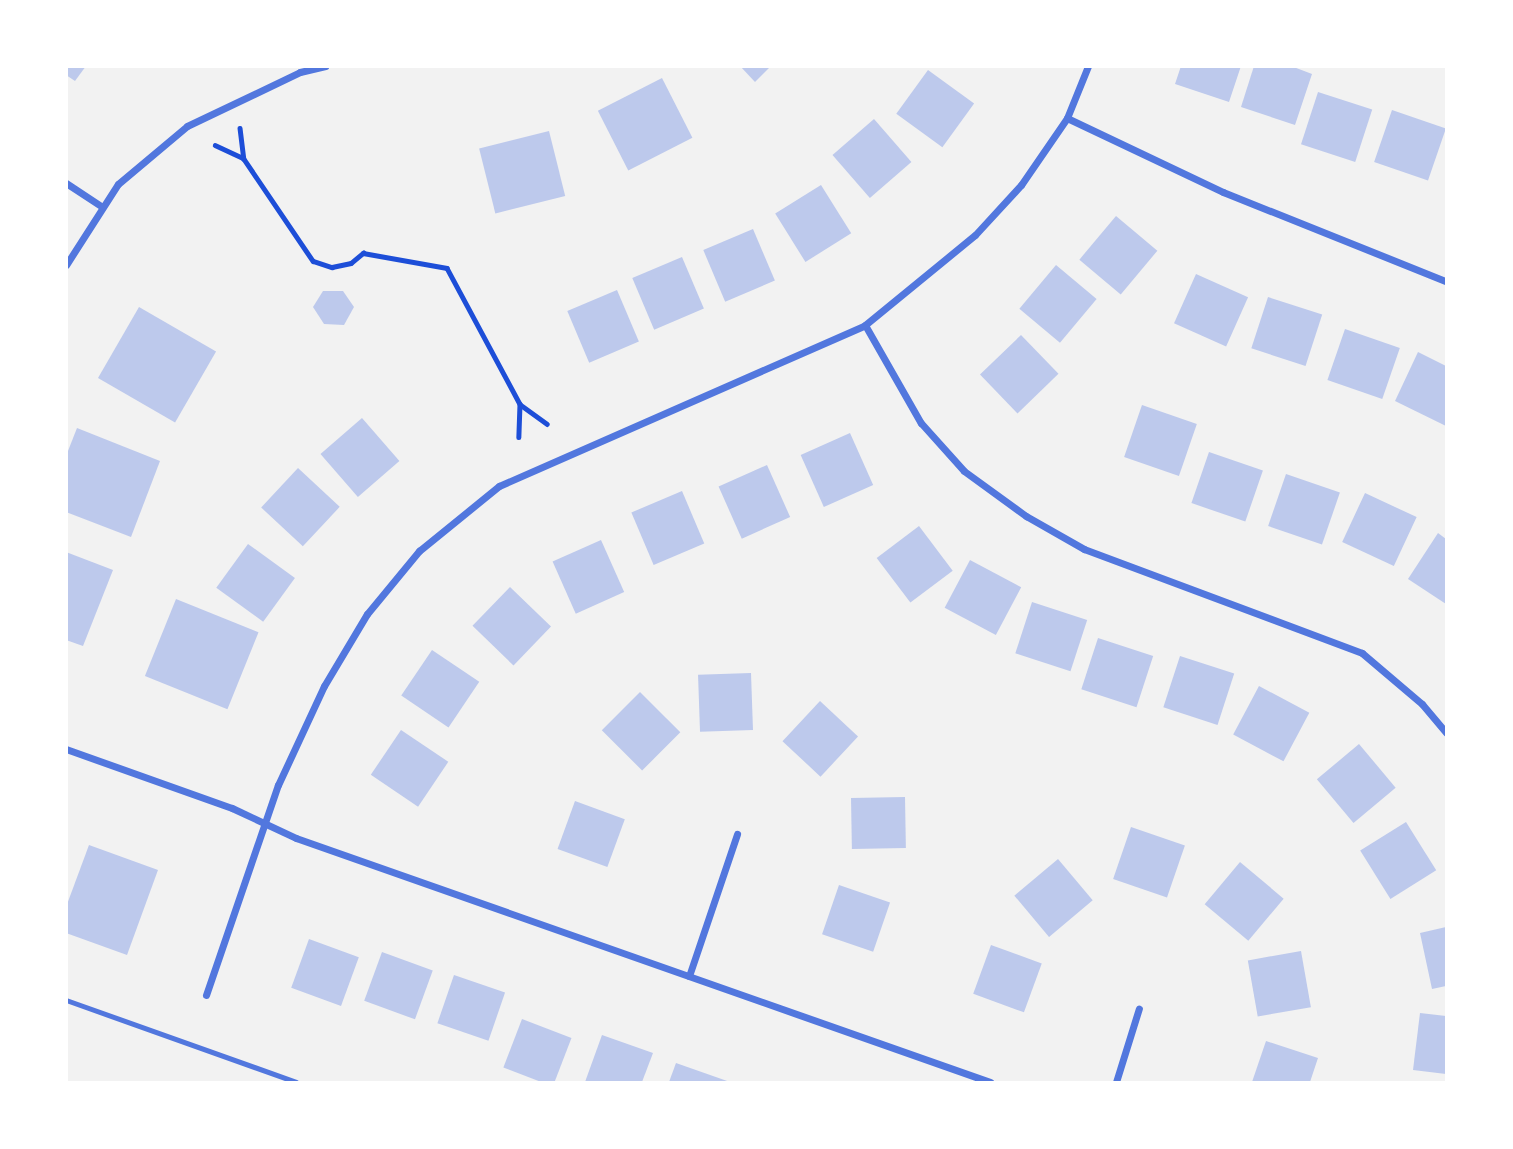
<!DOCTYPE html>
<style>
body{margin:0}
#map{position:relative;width:1513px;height:1149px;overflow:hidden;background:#f2f2f2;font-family:"DM Sans",sans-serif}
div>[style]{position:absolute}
.building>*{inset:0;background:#bdc9ec;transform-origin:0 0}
.path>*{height:4.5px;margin:-2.25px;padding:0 2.25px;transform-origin:2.25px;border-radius:2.25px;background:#1d4ed8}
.service>*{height:5px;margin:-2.5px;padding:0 2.5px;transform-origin:2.5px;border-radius:2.5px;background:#5277de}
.minor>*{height:7px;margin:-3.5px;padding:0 3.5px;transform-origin:3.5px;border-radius:3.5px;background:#5277de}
span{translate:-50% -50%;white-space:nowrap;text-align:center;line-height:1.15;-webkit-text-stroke:7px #fff;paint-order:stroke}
.frame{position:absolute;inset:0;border:68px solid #fff;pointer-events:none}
</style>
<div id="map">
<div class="building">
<div style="clip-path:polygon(66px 66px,86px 66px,75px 81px,66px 75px)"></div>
<div style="clip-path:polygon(740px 66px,771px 66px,755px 82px)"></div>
<div style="clip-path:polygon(1181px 66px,1241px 66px,1229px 102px,1175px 84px)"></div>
<div style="clip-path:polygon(1254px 66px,1291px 66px,1312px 74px,1295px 125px,1241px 107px)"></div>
<div style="left:928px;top:70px;width:57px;height:54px;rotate:36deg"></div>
<div style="left:662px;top:78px;width:67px;height:72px;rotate:63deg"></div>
<div style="left:1318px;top:92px;width:57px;height:55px;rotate:18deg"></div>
<div style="left:1392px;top:110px;width:57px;height:55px;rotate:19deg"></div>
<div style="left:874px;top:119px;width:57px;height:55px;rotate:49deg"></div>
<div style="left:549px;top:131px;width:67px;height:72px;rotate:76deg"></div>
<div style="left:821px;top:185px;width:57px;height:54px;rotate:58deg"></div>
<div style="left:1116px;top:216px;width:54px;height:57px;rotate:40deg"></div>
<div style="left:753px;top:229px;width:56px;height:54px;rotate:67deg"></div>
<div style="left:682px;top:257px;width:56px;height:54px;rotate:67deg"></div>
<div style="left:1056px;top:265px;width:53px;height:57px;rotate:40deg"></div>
<div style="left:1196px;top:274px;width:57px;height:54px;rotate:24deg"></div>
<div style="left:617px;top:290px;width:56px;height:54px;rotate:67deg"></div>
<div style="clip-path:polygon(323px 291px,343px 291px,354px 307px,344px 325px,324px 324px,313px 307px)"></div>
<div style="left:1268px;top:297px;width:57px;height:54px;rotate:18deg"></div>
<div style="left:139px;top:307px;width:89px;height:82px;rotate:30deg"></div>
<div style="left:1345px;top:329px;width:58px;height:54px;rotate:19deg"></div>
<div style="left:1021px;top:335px;width:54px;height:57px;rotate:46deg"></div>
<div style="clip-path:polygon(1418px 352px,1446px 366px,1446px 426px,1395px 401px)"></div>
<div style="left:1142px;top:405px;width:58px;height:55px;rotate:19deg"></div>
<div style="left:362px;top:418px;width:57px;height:55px;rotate:49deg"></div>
<div style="clip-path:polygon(77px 428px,160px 461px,131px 537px,66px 512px,66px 456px)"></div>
<div style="left:850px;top:433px;width:57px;height:54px;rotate:66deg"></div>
<div style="left:1209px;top:452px;width:57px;height:54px;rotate:19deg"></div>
<div style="left:767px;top:465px;width:57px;height:53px;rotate:66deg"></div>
<div style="left:298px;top:468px;width:57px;height:54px;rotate:43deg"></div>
<div style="left:1286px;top:474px;width:57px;height:55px;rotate:19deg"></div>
<div style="left:682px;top:491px;width:57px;height:55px;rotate:67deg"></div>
<div style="left:1365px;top:493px;width:57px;height:54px;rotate:25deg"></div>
<div style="left:919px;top:526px;width:56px;height:53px;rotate:53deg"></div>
<div style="clip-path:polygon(1438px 533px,1446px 539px,1446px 604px,1408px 579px)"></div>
<div style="left:601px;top:540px;width:57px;height:53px;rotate:66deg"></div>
<div style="left:248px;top:544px;width:58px;height:54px;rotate:36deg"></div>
<div style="clip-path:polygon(66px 552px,113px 570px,83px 646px,66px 640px)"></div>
<div style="left:970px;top:560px;width:58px;height:54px;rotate:28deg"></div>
<div style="left:510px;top:587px;width:57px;height:54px;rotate:44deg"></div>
<div style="left:176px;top:599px;width:89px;height:83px;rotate:22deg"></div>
<div style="left:1032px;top:602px;width:58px;height:54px;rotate:18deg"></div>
<div style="left:1098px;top:638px;width:58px;height:54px;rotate:18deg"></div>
<div style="left:432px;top:650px;width:57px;height:55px;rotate:34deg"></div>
<div style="left:1180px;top:656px;width:57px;height:54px;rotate:18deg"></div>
<div style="left:751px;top:673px;width:57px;height:53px;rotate:88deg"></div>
<div style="left:1259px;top:686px;width:57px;height:55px;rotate:28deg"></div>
<div style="left:640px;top:692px;width:57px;height:54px;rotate:45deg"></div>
<div style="left:820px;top:701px;width:52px;height:55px;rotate:43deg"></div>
<div style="left:401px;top:730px;width:57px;height:54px;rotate:34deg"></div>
<div style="left:1359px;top:744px;width:57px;height:55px;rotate:50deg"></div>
<div style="left:905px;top:797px;width:51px;height:54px;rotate:89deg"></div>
<div style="left:575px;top:801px;width:53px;height:51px;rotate:20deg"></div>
<div style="left:1406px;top:822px;width:57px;height:54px;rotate:58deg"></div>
<div style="left:1131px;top:827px;width:57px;height:55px;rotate:19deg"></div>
<div style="clip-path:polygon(89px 845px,158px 870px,127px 955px,66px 933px,66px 907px)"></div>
<div style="left:1058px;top:859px;width:54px;height:57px;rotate:50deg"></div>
<div style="left:1240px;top:862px;width:57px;height:55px;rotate:40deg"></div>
<div style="left:839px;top:885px;width:54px;height:52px;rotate:19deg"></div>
<div style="clip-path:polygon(1446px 927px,1446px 986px,1432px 989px,1420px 933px)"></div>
<div style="left:309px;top:939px;width:53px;height:52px;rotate:20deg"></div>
<div style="left:991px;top:945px;width:54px;height:52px;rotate:20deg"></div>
<div style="left:1301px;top:951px;width:57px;height:54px;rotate:80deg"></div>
<div style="left:382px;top:952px;width:54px;height:52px;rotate:20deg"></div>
<div style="left:454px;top:975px;width:54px;height:51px;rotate:19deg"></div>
<div style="clip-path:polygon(1420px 1013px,1446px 1016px,1446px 1074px,1413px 1070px)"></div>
<div style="left:522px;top:1019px;width:53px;height:52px;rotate:21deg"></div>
<div style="clip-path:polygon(602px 1035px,653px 1053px,642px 1082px,585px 1082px)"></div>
<div style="clip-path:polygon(1266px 1041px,1318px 1058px,1310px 1082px,1252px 1082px)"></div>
<div style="clip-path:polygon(676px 1063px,730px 1082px,669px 1082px)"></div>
</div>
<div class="path">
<div style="left:240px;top:128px;width:31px;rotate:83deg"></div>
<div style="left:244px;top:159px;width:123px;rotate:55.9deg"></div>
<div style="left:313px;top:261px;width:20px;rotate:18deg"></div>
<div style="left:332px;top:267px;width:19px;rotate:-12deg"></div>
<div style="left:351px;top:263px;width:16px;rotate:-40deg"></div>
<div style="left:363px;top:253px;width:85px;rotate:10.1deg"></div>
<div style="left:447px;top:268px;width:154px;rotate:61.8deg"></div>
<div style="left:520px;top:404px;width:33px;rotate:92deg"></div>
<div style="left:215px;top:145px;width:31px;rotate:25deg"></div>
<div style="left:521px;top:405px;width:32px;rotate:36deg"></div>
</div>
<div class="service">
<div style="left:66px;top:1000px;width:244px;rotate:19.6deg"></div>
</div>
<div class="minor">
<div style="left:1067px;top:118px;width:173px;rotate:25.4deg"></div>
<div style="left:1223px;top:192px;width:240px;rotate:21.8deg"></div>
<div style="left:66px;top:183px;width:42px;rotate:33.3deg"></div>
<div style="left:66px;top:265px;width:96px;rotate:-57.3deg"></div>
<div style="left:118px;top:184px;width:90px;rotate:-40deg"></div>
<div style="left:187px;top:126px;width:125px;rotate:-25.5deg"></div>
<div style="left:300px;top:72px;width:26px;rotate:-13deg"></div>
<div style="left:865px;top:325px;width:113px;rotate:60.3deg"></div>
<div style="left:921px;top:423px;width:64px;rotate:48.1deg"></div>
<div style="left:964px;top:471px;width:77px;rotate:36deg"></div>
<div style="left:1026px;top:516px;width:67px;rotate:29.6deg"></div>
<div style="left:1084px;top:549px;width:297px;rotate:20.5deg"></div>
<div style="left:1362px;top:653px;width:79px;rotate:40.4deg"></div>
<div style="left:1422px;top:704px;width:38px;rotate:50deg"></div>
<div style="left:66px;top:749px;width:176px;rotate:19.6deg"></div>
<div style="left:232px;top:808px;width:71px;rotate:25.1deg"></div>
<div style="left:296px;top:838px;width:736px;rotate:19.37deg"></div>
<div style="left:689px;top:976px;width:150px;rotate:-71.3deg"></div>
<div style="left:206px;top:995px;width:222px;rotate:-71.1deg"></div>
<div style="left:278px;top:785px;width:109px;rotate:-65.1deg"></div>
<div style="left:324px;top:686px;width:84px;rotate:-59.2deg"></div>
<div style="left:367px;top:614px;width:82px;rotate:-50.5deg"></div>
<div style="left:419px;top:551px;width:103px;rotate:-39.1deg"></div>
<div style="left:499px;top:486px;width:400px;rotate:-23.7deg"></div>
<div style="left:865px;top:325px;width:142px;rotate:-39.3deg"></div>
<div style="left:975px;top:235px;width:68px;rotate:-47.4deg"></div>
<div style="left:1021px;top:185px;width:81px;rotate:-55.5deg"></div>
<div style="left:1067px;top:118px;width:56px;rotate:-68deg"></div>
<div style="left:1116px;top:1082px;width:77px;rotate:-72.7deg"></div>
</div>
<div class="frame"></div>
</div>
